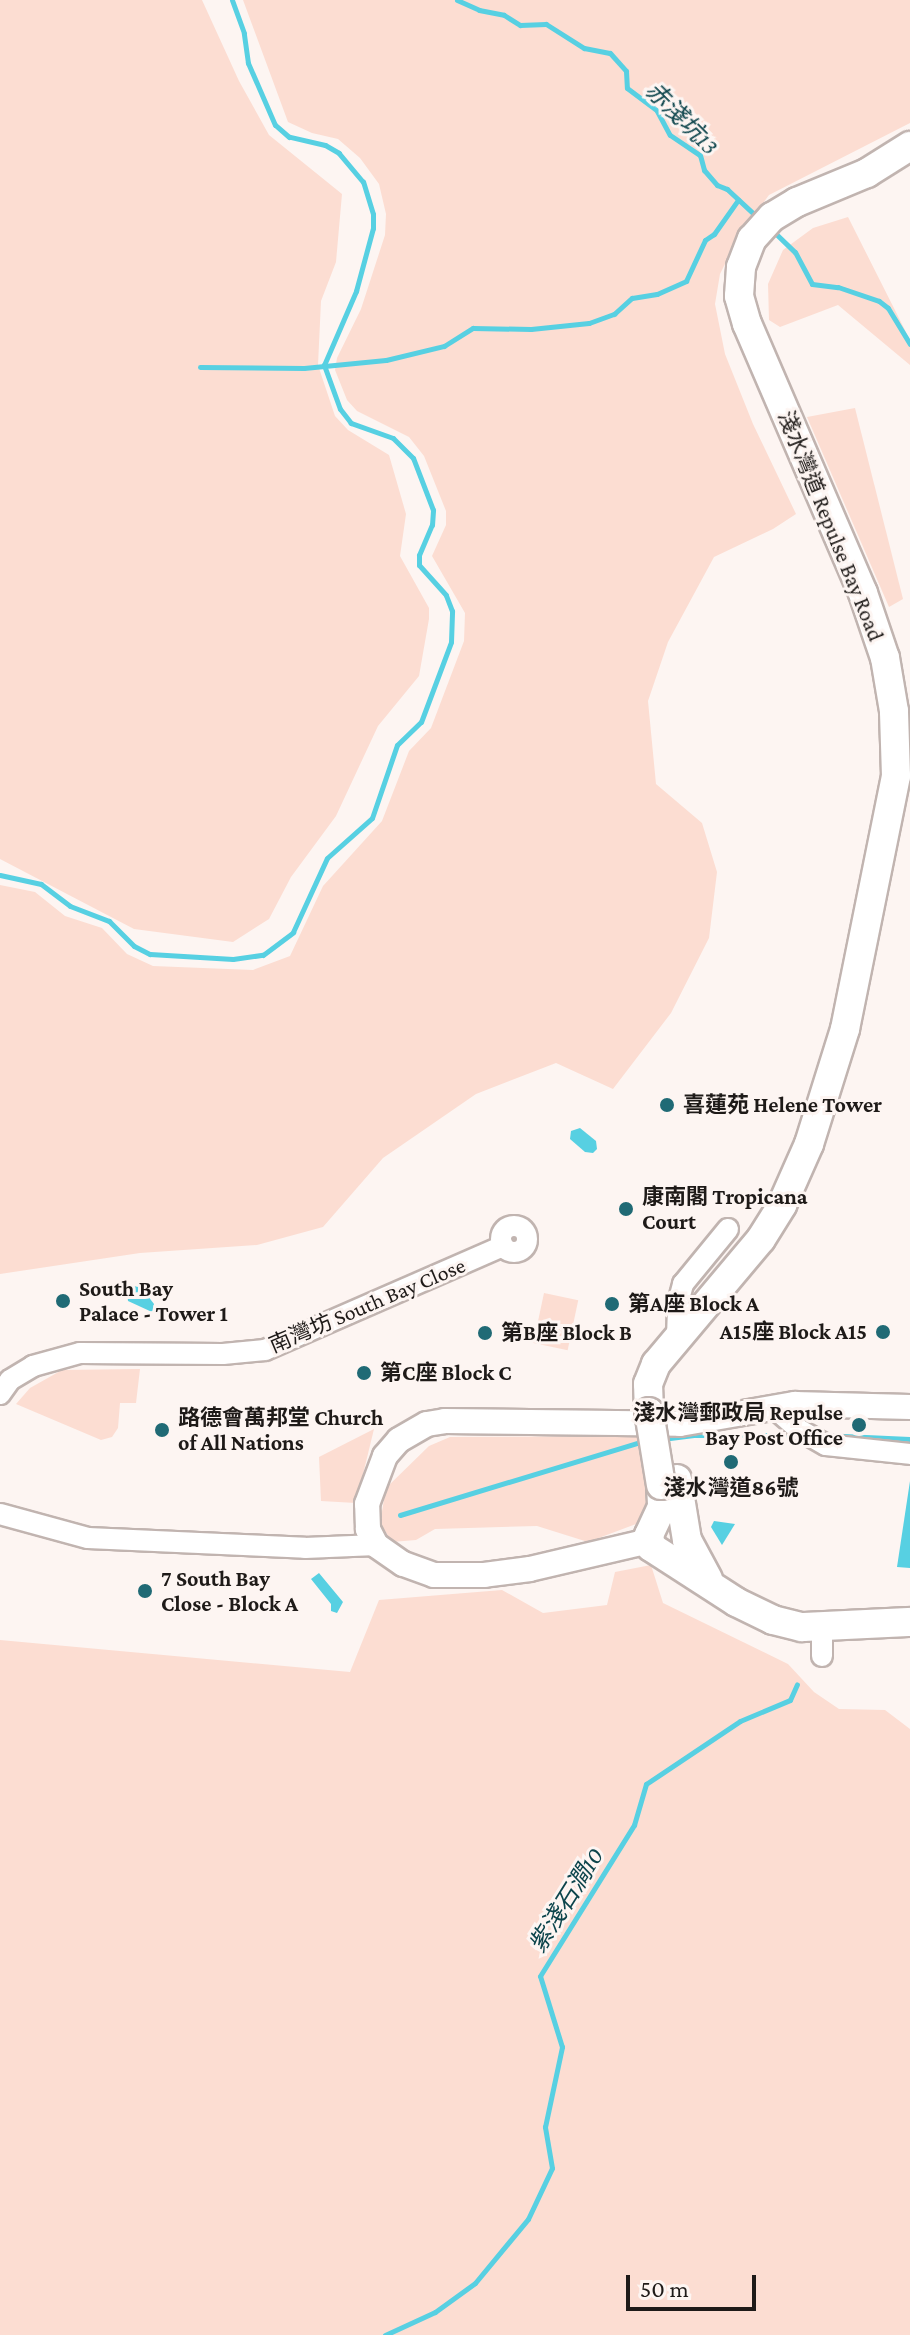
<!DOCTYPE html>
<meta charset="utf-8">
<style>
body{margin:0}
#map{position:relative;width:910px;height:2335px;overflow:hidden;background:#fdf5f2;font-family:"Crimson Pro","Noto Sans TC",serif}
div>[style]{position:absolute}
.green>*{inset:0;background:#fcddd2;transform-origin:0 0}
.water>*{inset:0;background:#57d0e2}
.stream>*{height:5px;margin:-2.5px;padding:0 2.5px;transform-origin:2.5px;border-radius:2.5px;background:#57d0e2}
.roads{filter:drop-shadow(2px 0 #c1b4b0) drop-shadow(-2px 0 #c1b4b0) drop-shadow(0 2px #c1b4b0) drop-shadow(0 -2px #c1b4b0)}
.minor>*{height:20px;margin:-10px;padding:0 10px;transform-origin:10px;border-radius:10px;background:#fff}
.minor>.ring{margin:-10px;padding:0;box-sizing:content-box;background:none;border:20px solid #fff;border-radius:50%}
.tertiary>*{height:24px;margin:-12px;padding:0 12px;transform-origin:12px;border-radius:12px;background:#fff}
.secondary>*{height:28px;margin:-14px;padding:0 14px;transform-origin:14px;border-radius:14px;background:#fff}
.bridges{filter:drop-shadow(2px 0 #c1b4b0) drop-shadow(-2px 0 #c1b4b0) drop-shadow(0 2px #c1b4b0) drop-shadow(0 -2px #c1b4b0)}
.secondary-bridge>*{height:28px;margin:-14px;padding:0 14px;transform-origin:14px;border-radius:14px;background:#fff}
.dots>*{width:22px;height:22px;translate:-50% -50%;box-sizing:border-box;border:4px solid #fdf5f2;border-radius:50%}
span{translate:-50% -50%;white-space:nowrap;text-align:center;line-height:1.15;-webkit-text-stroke:6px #fdf5f2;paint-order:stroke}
.street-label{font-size:22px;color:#1e1a18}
.poi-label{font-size:22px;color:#1e1a18;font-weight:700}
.left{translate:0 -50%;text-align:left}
.right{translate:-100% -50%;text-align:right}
.water-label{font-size:24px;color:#0c444b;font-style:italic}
.scale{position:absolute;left:626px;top:2275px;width:130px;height:36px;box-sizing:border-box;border:4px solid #1e1a18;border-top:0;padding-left:10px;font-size:24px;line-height:28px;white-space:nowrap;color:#1e1a18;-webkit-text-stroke:6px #fdf5f2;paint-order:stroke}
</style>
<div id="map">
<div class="green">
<div style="clip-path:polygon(0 0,202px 0,239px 81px,269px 135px,342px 194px,336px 262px,321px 301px,318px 365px,335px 416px,348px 430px,389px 455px,406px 514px,400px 556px,429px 608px,429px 619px,419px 676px,378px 726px,336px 816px,291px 877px,269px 919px,233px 942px,134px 929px,0 859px)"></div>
<div style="clip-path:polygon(243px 0,910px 0,910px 123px,769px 195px,739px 236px,720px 274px,715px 304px,725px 354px,753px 424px,796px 514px,773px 529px,714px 557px,668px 642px,648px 701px,656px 784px,702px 823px,717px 872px,709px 938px,671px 1013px,613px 1089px,556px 1063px,476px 1094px,383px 1158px,323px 1227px,257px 1245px,140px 1253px,0 1274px,0 885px,35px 892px,65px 916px,102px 928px,127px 954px,153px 966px,253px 970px,290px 956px,323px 886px,382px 821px,409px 751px,431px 728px,464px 641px,465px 613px,432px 556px,446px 525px,446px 511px,424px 456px,409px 437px,357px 411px,347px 400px,335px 370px,337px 358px,361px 309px,385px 235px,386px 214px,379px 184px,360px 158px,338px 139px,312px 133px,288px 122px)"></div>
<div style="clip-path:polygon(848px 217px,910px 340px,910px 365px,838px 305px,780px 327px,769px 320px,768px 284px,783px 250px,813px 228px)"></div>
<div style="clip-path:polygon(855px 408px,903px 599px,889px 607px,807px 417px)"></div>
<div style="left:544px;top:1293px;width:35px;height:51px;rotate:12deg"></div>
<div style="clip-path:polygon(140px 1369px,136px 1403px,120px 1403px,118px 1428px,112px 1437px,101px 1440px,16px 1404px,30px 1388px,62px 1370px)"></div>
<div style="clip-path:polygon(374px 1429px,356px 1503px,321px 1501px,319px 1457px)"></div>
<div style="clip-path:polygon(638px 1436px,652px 1518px,588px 1542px,537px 1526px,435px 1529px,416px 1540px,392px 1542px,380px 1523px,386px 1488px,429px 1446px,450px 1437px)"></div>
<div style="clip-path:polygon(651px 1565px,663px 1603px,788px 1664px,814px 1692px,839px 1709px,885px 1710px,910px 1729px,910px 2335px,0 2335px,0 1640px,350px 1672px,379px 1600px,502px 1590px,543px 1613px,607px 1605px,615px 1572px)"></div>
</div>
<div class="water">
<div style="clip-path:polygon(580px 1128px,596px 1141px,597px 1149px,593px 1153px,585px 1152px,570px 1139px,571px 1131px)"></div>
<div style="clip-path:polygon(132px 1286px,141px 1287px,154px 1304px,152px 1312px,128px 1301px,127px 1291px)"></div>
<div style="clip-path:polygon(910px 1481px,910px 1568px,897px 1567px)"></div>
<div style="clip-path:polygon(714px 1521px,735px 1524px,722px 1545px,711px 1527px)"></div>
<div style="clip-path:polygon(319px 1573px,343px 1602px,337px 1613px,331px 1611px,331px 1604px,311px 1579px)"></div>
</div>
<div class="stream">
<div style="left:457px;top:0;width:24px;rotate:24deg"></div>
<div style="left:479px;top:10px;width:25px;rotate:11deg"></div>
<div style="left:504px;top:15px;width:19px;rotate:32deg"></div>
<div style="left:520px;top:25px;width:26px;rotate:-2deg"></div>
<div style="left:546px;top:24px;width:45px;rotate:32.3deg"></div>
<div style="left:584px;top:48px;width:26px;rotate:11deg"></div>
<div style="left:610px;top:53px;width:24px;rotate:48deg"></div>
<div style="left:626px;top:71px;width:17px;rotate:87deg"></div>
<div style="left:627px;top:88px;width:38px;rotate:37deg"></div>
<div style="left:657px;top:111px;width:27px;rotate:62deg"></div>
<div style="left:670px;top:135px;width:36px;rotate:34deg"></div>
<div style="left:700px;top:155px;width:16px;rotate:75deg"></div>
<div style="left:704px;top:170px;width:20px;rotate:49deg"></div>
<div style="left:717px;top:185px;width:11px;rotate:22deg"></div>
<div style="left:727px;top:189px;width:38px;rotate:43deg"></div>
<div style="left:773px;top:231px;width:30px;rotate:44deg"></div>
<div style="left:795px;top:252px;width:36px;rotate:62deg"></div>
<div style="left:812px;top:284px;width:26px;rotate:7deg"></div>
<div style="left:838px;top:287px;width:43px;rotate:18.9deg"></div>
<div style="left:879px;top:301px;width:11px;rotate:38deg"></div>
<div style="left:888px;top:308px;width:42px;rotate:58.6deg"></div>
<div style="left:200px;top:367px;width:104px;rotate:0.6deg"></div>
<div style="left:304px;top:368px;width:82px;rotate:-5.6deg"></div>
<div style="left:386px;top:360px;width:60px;rotate:-13.6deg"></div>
<div style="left:444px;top:346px;width:34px;rotate:-32deg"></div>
<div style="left:473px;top:328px;width:58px;rotate:1deg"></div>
<div style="left:531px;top:329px;width:58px;rotate:-5.9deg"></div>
<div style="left:589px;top:323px;width:27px;rotate:-20deg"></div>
<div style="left:614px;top:314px;width:24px;rotate:-42deg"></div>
<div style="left:632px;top:298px;width:25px;rotate:-9deg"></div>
<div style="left:657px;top:294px;width:32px;rotate:-24deg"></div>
<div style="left:686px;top:281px;width:45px;rotate:-65.1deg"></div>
<div style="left:705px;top:240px;width:11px;rotate:-34deg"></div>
<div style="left:714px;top:234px;width:42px;rotate:-54.8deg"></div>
<div style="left:0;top:875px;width:42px;rotate:12.4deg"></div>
<div style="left:41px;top:884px;width:36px;rotate:37deg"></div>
<div style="left:70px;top:906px;width:42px;rotate:21deg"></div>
<div style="left:109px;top:921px;width:35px;rotate:45deg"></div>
<div style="left:134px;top:946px;width:18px;rotate:27deg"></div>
<div style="left:150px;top:954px;width:83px;rotate:3.4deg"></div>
<div style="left:233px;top:959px;width:30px;rotate:-8deg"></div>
<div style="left:263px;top:955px;width:38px;rotate:-37deg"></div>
<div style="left:293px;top:932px;width:81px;rotate:-65.3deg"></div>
<div style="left:327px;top:858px;width:60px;rotate:-41.6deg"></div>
<div style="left:372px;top:818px;width:77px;rotate:-71.1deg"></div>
<div style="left:397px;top:745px;width:33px;rotate:-44deg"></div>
<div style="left:421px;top:722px;width:85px;rotate:-69.4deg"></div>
<div style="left:451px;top:642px;width:31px;rotate:-88deg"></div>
<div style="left:452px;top:611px;width:17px;rotate:-111deg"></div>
<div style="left:446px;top:595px;width:40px;rotate:-132deg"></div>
<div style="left:419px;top:565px;width:10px;rotate:-90deg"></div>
<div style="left:419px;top:555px;width:33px;rotate:-67deg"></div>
<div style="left:432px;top:525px;width:15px;rotate:-86deg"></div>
<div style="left:433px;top:510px;width:56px;rotate:-111deg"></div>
<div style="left:413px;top:458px;width:28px;rotate:-135deg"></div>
<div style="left:393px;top:438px;width:45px;rotate:-160.3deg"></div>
<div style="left:351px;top:423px;width:18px;rotate:-128deg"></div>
<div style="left:340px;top:409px;width:47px;rotate:-110deg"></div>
<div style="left:324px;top:365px;width:81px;rotate:-66.6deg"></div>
<div style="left:356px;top:291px;width:65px;rotate:-74.9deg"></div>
<div style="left:373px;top:228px;width:14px;rotate:-90deg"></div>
<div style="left:373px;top:214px;width:34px;rotate:-107deg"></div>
<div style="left:363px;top:182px;width:38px;rotate:-130deg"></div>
<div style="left:339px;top:153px;width:16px;rotate:-150deg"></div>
<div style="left:325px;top:145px;width:37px;rotate:-167deg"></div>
<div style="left:289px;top:137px;width:18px;rotate:-139deg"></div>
<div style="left:275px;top:125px;width:68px;rotate:-113.5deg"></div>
<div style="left:248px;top:63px;width:30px;rotate:-98deg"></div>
<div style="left:244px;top:33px;width:35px;rotate:-110deg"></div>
<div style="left:822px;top:1435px;width:88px;rotate:2.6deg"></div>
<div style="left:662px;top:1439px;width:34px;rotate:-7deg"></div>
<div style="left:696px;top:1435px;width:100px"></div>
<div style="left:400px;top:1515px;width:255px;rotate:-16.9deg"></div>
<div style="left:385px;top:2335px;width:55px;rotate:-24.7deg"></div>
<div style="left:435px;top:2312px;width:49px;rotate:-35.9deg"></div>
<div style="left:475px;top:2283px;width:83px;rotate:-50.4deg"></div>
<div style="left:528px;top:2219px;width:56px;rotate:-64.8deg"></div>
<div style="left:552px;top:2168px;width:42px;rotate:-99.7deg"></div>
<div style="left:545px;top:2127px;width:82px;rotate:-78deg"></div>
<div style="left:562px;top:2047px;width:74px;rotate:-107.2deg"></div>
<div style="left:540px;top:1976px;width:178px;rotate:-58.1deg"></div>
<div style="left:634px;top:1825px;width:43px;rotate:-73.7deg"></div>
<div style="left:646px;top:1784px;width:113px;rotate:-33.8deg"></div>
<div style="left:740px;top:1721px;width:54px;rotate:-22.8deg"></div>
<div style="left:790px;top:1700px;width:17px;rotate:-66deg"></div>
</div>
<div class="roads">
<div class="minor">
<div class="ring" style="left:501px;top:1226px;width:6px;height:6px"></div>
<div style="left:677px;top:1337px;width:34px;rotate:-88deg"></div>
<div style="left:678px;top:1303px;width:20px;rotate:-75deg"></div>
<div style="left:683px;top:1284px;width:71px;rotate:-50.7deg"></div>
<div style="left:0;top:1394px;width:17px;rotate:-54deg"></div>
<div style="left:10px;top:1380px;width:27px;rotate:-31deg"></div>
<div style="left:33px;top:1366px;width:49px;rotate:-15.5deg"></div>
<div style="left:80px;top:1353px;width:143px;rotate:0.4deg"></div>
<div style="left:223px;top:1354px;width:42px;rotate:-5.4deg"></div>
<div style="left:265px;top:1350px;width:260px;rotate:-23.6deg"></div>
<div style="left:773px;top:1407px;width:33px;rotate:41deg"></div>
<div style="left:798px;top:1429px;width:32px;rotate:30deg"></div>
<div style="left:826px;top:1445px;width:84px;rotate:6.1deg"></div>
<div style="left:0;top:1514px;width:91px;rotate:15.3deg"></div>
<div style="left:88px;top:1538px;width:217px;rotate:2.6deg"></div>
<div style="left:305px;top:1548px;width:71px;rotate:-2.4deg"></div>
<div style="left:822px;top:1656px;width:28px;rotate:-90deg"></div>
</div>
<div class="tertiary">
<div style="left:649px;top:1541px;width:122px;rotate:166.8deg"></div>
<div style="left:530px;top:1569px;width:46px;rotate:172.6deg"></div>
<div style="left:484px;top:1575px;width:50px;rotate:180deg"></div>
<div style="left:434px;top:1575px;width:33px;rotate:-160deg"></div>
<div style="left:403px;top:1564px;width:33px;rotate:-145deg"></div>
<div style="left:376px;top:1545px;width:18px;rotate:-117deg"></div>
<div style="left:368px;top:1529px;width:25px;rotate:-92deg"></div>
<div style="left:367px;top:1504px;width:51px;rotate:-69.4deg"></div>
<div style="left:385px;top:1456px;width:21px;rotate:-49deg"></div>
<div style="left:399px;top:1440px;width:32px;rotate:-30deg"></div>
<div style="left:427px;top:1424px;width:18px;rotate:-9deg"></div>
<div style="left:445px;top:1421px;width:235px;rotate:0.7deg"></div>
<div style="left:680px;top:1424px;width:117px;rotate:-9.9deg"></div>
<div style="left:795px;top:1404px;width:115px;rotate:1.5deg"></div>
</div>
<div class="secondary">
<div style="left:649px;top:1412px;width:28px;rotate:-92deg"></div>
<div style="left:648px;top:1384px;width:22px;rotate:-68deg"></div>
<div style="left:656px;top:1364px;width:163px;rotate:-50deg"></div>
<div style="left:761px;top:1239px;width:40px;rotate:-58deg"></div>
<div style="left:782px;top:1205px;width:67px;rotate:-66.1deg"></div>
<div style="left:809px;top:1144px;width:121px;rotate:-72.6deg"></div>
<div style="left:845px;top:1029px;width:258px;rotate:-78.6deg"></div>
<div style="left:896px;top:776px;width:65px;rotate:-91.8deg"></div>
<div style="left:894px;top:711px;width:54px;rotate:-99.6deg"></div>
<div style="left:885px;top:658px;width:69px;rotate:-108.7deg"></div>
<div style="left:863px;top:593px;width:293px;rotate:-113.3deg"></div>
<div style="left:747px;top:324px;width:29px;rotate:-106deg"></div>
<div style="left:739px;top:296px;width:29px;rotate:-86deg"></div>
<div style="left:741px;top:267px;width:30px;rotate:-69deg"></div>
<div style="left:752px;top:239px;width:30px;rotate:-48deg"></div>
<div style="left:772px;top:217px;width:29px;rotate:-31deg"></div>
<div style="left:797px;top:202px;width:76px;rotate:-22.5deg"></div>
<div style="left:867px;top:173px;width:51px;rotate:-32.1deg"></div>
<div style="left:677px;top:1479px;width:62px;rotate:80.7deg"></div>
<div style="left:687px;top:1540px;width:44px;rotate:61.7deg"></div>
<div style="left:661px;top:1485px;width:22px;rotate:87deg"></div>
<div style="left:662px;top:1507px;width:31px;rotate:115deg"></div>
<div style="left:649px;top:1535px;width:12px;rotate:81deg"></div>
<div style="left:651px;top:1547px;width:101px;rotate:32.9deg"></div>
<div style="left:736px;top:1602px;width:41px;rotate:25.9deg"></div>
<div style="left:773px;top:1620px;width:30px;rotate:14deg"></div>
<div style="left:802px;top:1627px;width:108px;rotate:-2.7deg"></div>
</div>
</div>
<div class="bridges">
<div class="secondary-bridge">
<div style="left:649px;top:1412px;width:74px;rotate:80.7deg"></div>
</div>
</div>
<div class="dots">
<div style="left:667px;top:1105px;background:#206a75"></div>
<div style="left:626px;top:1209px;background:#206a75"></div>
<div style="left:63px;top:1301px;background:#206a75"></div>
<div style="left:612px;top:1304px;background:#206a75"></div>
<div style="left:883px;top:1332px;background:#206a75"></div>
<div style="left:485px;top:1333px;background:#206a75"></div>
<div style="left:364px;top:1373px;background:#206a75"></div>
<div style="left:859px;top:1425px;background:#206a75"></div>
<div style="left:162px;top:1430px;background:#206a75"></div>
<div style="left:731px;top:1462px;background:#206a75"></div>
<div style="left:145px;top:1591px;background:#206a75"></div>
</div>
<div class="street-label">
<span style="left:831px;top:526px;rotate:68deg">淺水灣道 Repulse Bay Road</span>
<span style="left:367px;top:1305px;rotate:-23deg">南灣坊 South Bay Close</span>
</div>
<div class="poi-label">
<span class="left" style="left:683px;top:1105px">喜蓮苑 Helene Tower</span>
<span class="left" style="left:642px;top:1209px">康南閣 Tropicana<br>Court</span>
<span class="left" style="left:79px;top:1301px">South Bay<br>Palace - Tower 1</span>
<span class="left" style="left:628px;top:1304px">第A座 Block A</span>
<span class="right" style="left:867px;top:1332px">A15座 Block A15</span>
<span class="left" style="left:501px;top:1333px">第B座 Block B</span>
<span class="left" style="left:380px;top:1373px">第C座 Block C</span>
<span class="right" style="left:843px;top:1425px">淺水灣郵政局 Repulse<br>Bay Post Office</span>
<span class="left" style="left:178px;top:1430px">路德會萬邦堂 Church<br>of All Nations</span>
<span style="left:731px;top:1488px">淺水灣道86號</span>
<span class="left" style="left:161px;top:1591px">7 South Bay<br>Close - Block A</span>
</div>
<div class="water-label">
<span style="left:682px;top:118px;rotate:45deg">赤淺坑13</span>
<span style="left:566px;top:1900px;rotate:-58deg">紫淺石澗10</span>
</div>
<div class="scale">50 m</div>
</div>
